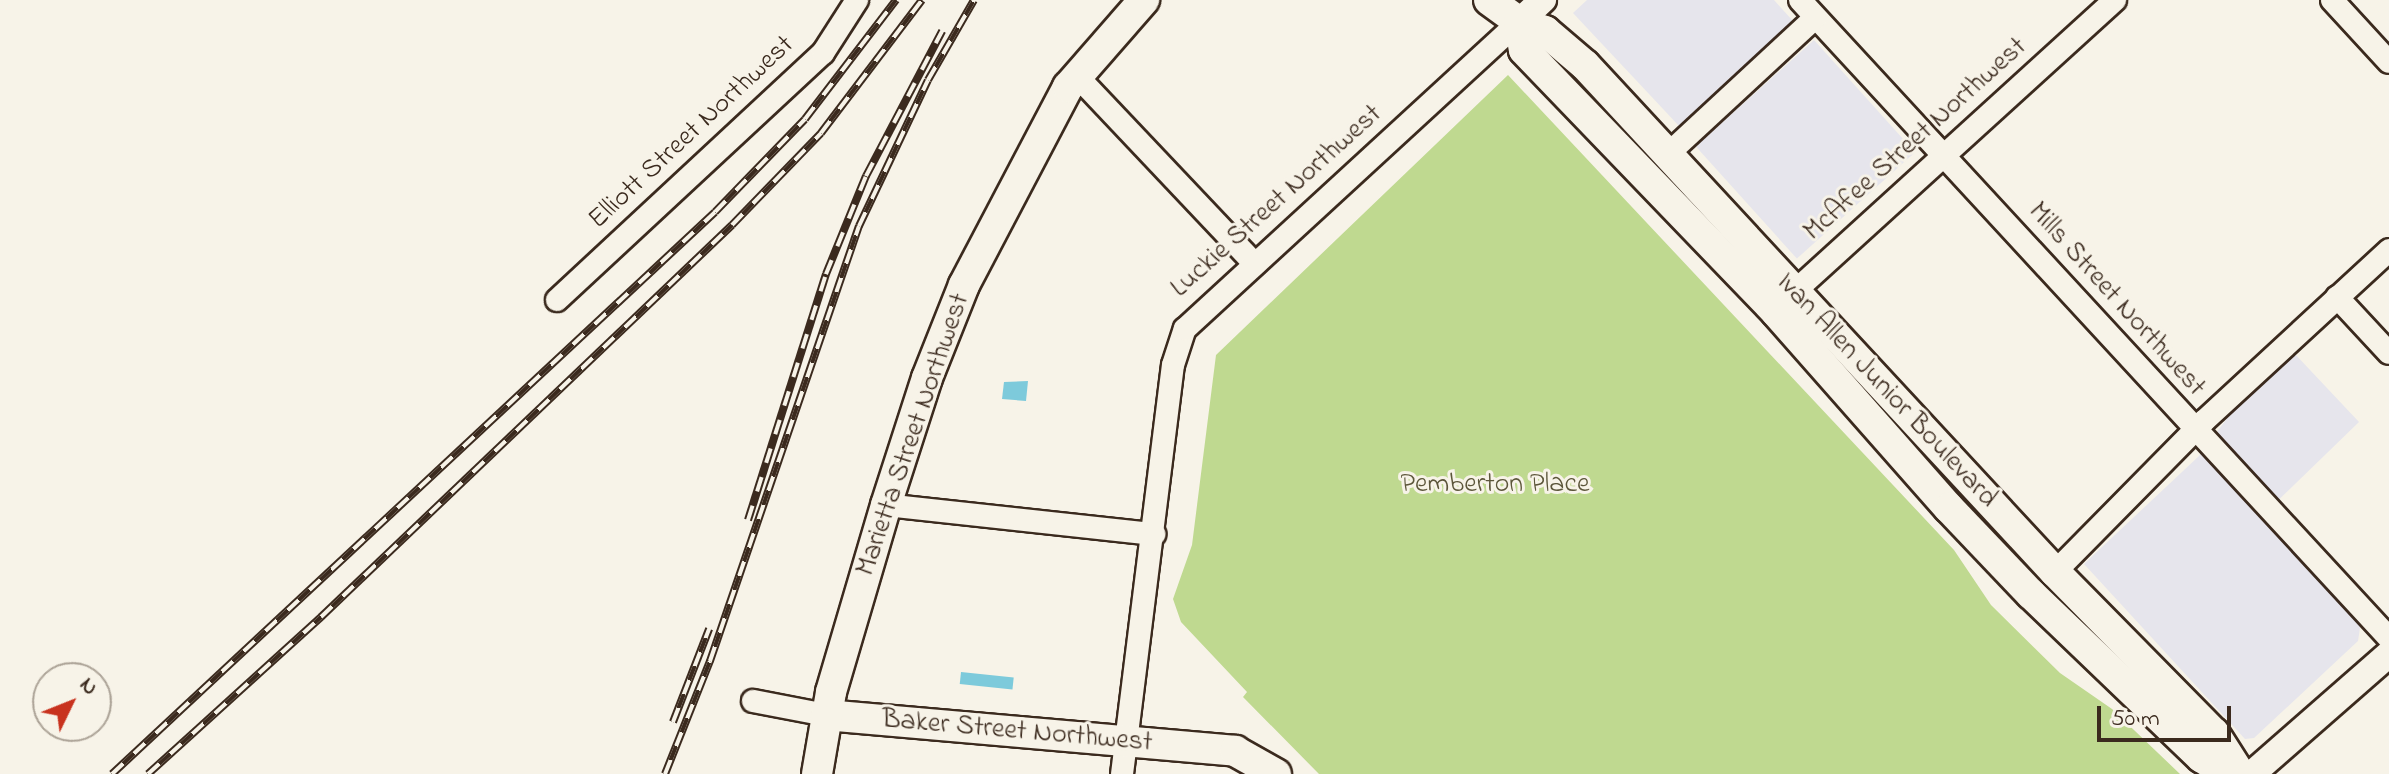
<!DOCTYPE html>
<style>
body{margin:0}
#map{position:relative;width:2389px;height:774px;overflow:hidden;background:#f7f3e8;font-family:"Indie Flower",sans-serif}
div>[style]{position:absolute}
.built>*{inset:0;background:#e6e5ec;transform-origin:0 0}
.green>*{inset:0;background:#bfd990}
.water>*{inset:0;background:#7dcadb;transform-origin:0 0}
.roads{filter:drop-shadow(2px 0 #3b2a1e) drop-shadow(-2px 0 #3b2a1e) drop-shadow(0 2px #3b2a1e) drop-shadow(0 -2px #3b2a1e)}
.minor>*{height:22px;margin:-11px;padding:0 11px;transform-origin:11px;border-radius:11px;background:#f7f3e8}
.tertiary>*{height:26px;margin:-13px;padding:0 13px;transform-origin:13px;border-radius:13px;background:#f7f3e8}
.secondary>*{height:30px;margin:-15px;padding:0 15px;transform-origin:15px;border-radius:15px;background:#f7f3e8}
.rail>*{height:8px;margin-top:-4px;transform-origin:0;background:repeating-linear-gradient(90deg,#f7f3e8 0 15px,#3b2a1e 0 30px);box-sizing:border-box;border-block:2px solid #3b2a1e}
span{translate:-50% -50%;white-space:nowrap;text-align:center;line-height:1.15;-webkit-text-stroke:6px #f7f3e8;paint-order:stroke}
.street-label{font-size:28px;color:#3b2a1e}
.park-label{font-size:28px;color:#5c563a}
.north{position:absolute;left:32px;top:662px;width:80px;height:80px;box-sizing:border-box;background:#f7f3e8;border:2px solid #aca397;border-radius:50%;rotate:47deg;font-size:22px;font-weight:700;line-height:32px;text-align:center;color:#3b2a1e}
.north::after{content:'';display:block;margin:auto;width:28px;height:36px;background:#c8321e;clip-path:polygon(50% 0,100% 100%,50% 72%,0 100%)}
.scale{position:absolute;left:2097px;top:706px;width:134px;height:36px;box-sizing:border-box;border:4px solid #3b2a1e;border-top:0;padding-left:10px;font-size:24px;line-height:28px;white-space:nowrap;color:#3b2a1e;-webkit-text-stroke:6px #f7f3e8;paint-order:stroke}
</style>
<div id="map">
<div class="built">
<div style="clip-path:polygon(1587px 0,1774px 0,1793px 21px,1679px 126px,1573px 13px)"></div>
<div style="left:1814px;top:40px;width:151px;height:159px;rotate:48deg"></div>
<div style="clip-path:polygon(2294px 353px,2359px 422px,2263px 515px,2361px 621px,2358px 641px,2254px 738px,2245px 739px,2084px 564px,2199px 456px,2231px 413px)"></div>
</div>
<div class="green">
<div style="clip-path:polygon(1508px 75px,1954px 550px,1991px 605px,2060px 673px,2112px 709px,2180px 774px,1319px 774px,1243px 697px,1247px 692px,1181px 622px,1173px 599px,1192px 545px,1216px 355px)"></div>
</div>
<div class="water">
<div style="clip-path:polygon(1028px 381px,1026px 401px,1002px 399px,1004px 382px)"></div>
<div style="left:961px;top:672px;width:53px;height:12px;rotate:6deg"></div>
</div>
<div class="roads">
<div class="minor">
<div style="left:1800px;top:0;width:868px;rotate:47.29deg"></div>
<div style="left:2332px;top:0;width:84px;rotate:47.4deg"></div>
<div style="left:1077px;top:76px;width:259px;rotate:46.6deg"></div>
<div style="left:1668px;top:154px;width:200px;rotate:-42.8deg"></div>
<div style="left:1794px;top:292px;width:434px;rotate:-42.3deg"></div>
<div style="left:2337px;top:297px;width:76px;rotate:47.1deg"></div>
<div style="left:557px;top:300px;width:363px;rotate:-42.9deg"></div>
<div style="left:823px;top:53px;width:63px;rotate:-57.3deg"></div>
<div style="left:886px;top:505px;width:270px;rotate:6.2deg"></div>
<div style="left:2055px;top:572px;width:212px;rotate:-45.4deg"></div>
<div style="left:2204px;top:421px;width:252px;rotate:-42.7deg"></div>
<div style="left:753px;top:701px;width:74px;rotate:10.9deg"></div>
<div style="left:1122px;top:774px;width:412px;rotate:-82.9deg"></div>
<div style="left:1173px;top:365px;width:38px;rotate:-72deg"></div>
<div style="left:1185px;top:329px;width:454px;rotate:-42.6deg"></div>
</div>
<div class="tertiary">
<div style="left:1519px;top:22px;width:33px;rotate:-43deg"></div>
<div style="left:2252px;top:774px;width:182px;rotate:-41.2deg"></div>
</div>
<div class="secondary">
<div style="left:1489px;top:0;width:37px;rotate:36deg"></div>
<div style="left:1519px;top:22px;width:28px;rotate:19deg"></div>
<div style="left:1545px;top:31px;width:52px;rotate:40.4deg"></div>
<div style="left:1585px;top:65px;width:691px;rotate:47.17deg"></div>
<div style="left:2055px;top:572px;width:226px;rotate:45.4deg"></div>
<div style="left:2214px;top:733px;width:49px;rotate:57.6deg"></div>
<div style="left:1519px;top:22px;width:28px;rotate:80deg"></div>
<div style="left:1524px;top:50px;width:364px;rotate:46.1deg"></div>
<div style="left:1776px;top:312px;width:261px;rotate:48.6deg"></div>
<div style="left:1949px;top:508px;width:119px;rotate:46.4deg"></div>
<div style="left:2031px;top:594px;width:236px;rotate:43.8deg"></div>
<div style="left:2201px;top:757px;width:31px;rotate:33deg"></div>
<div style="left:826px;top:715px;width:411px;rotate:5deg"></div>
<div style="left:1235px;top:751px;width:47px;rotate:29.3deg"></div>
<div style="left:817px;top:774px;width:83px;rotate:-80.3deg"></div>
<div style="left:831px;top:692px;width:195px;rotate:-73.6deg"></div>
<div style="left:886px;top:505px;width:133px;rotate:-72.1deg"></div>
<div style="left:927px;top:378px;width:100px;rotate:-68.3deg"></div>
<div style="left:964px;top:285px;width:224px;rotate:-62.3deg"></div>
<div style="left:1068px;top:87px;width:116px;rotate:-48.9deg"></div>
</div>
</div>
<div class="rail">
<div style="left:748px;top:520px;width:258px;rotate:-72.4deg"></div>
<div style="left:826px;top:274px;width:106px;rotate:-67.8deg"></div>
<div style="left:866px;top:176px;width:164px;rotate:-62.3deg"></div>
<div style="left:673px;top:722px;width:100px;rotate:-68.8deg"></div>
<div style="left:112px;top:774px;width:824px;rotate:-42.98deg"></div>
<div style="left:715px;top:212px;width:129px;rotate:-45.9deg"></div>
<div style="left:805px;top:119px;width:150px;rotate:-52.6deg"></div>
<div style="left:148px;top:774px;width:234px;rotate:-42.2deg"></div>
<div style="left:321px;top:617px;width:568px;rotate:-43.64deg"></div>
<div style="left:732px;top:225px;width:128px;rotate:-45.9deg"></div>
<div style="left:821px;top:133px;width:167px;rotate:-52.8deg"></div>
<div style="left:665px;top:774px;width:122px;rotate:-68.3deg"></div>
<div style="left:710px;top:661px;width:460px;rotate:-71.1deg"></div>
<div style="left:859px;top:226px;width:161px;rotate:-64.7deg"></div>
<div style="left:928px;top:80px;width:92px;rotate:-60.1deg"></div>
</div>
<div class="street-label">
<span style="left:692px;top:133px;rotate:-43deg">Elliott Street Northwest</span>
<span style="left:1916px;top:140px;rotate:-42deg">McAfee Street Northwest</span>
<span style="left:1277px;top:202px;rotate:-42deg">Luckie Street Northwest</span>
<span style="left:2116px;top:300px;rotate:48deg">Mills Street Northwest</span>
<span style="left:1886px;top:391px;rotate:47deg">Ivan Allen Junior Boulevard</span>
<span style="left:914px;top:435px;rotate:-71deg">Marietta Street Northwest</span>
<span style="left:1017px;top:732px;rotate:5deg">Baker Street Northwest</span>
</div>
<div class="park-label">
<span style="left:1495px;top:485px">Pemberton Place</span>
</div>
<div class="north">N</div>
<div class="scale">50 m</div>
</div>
